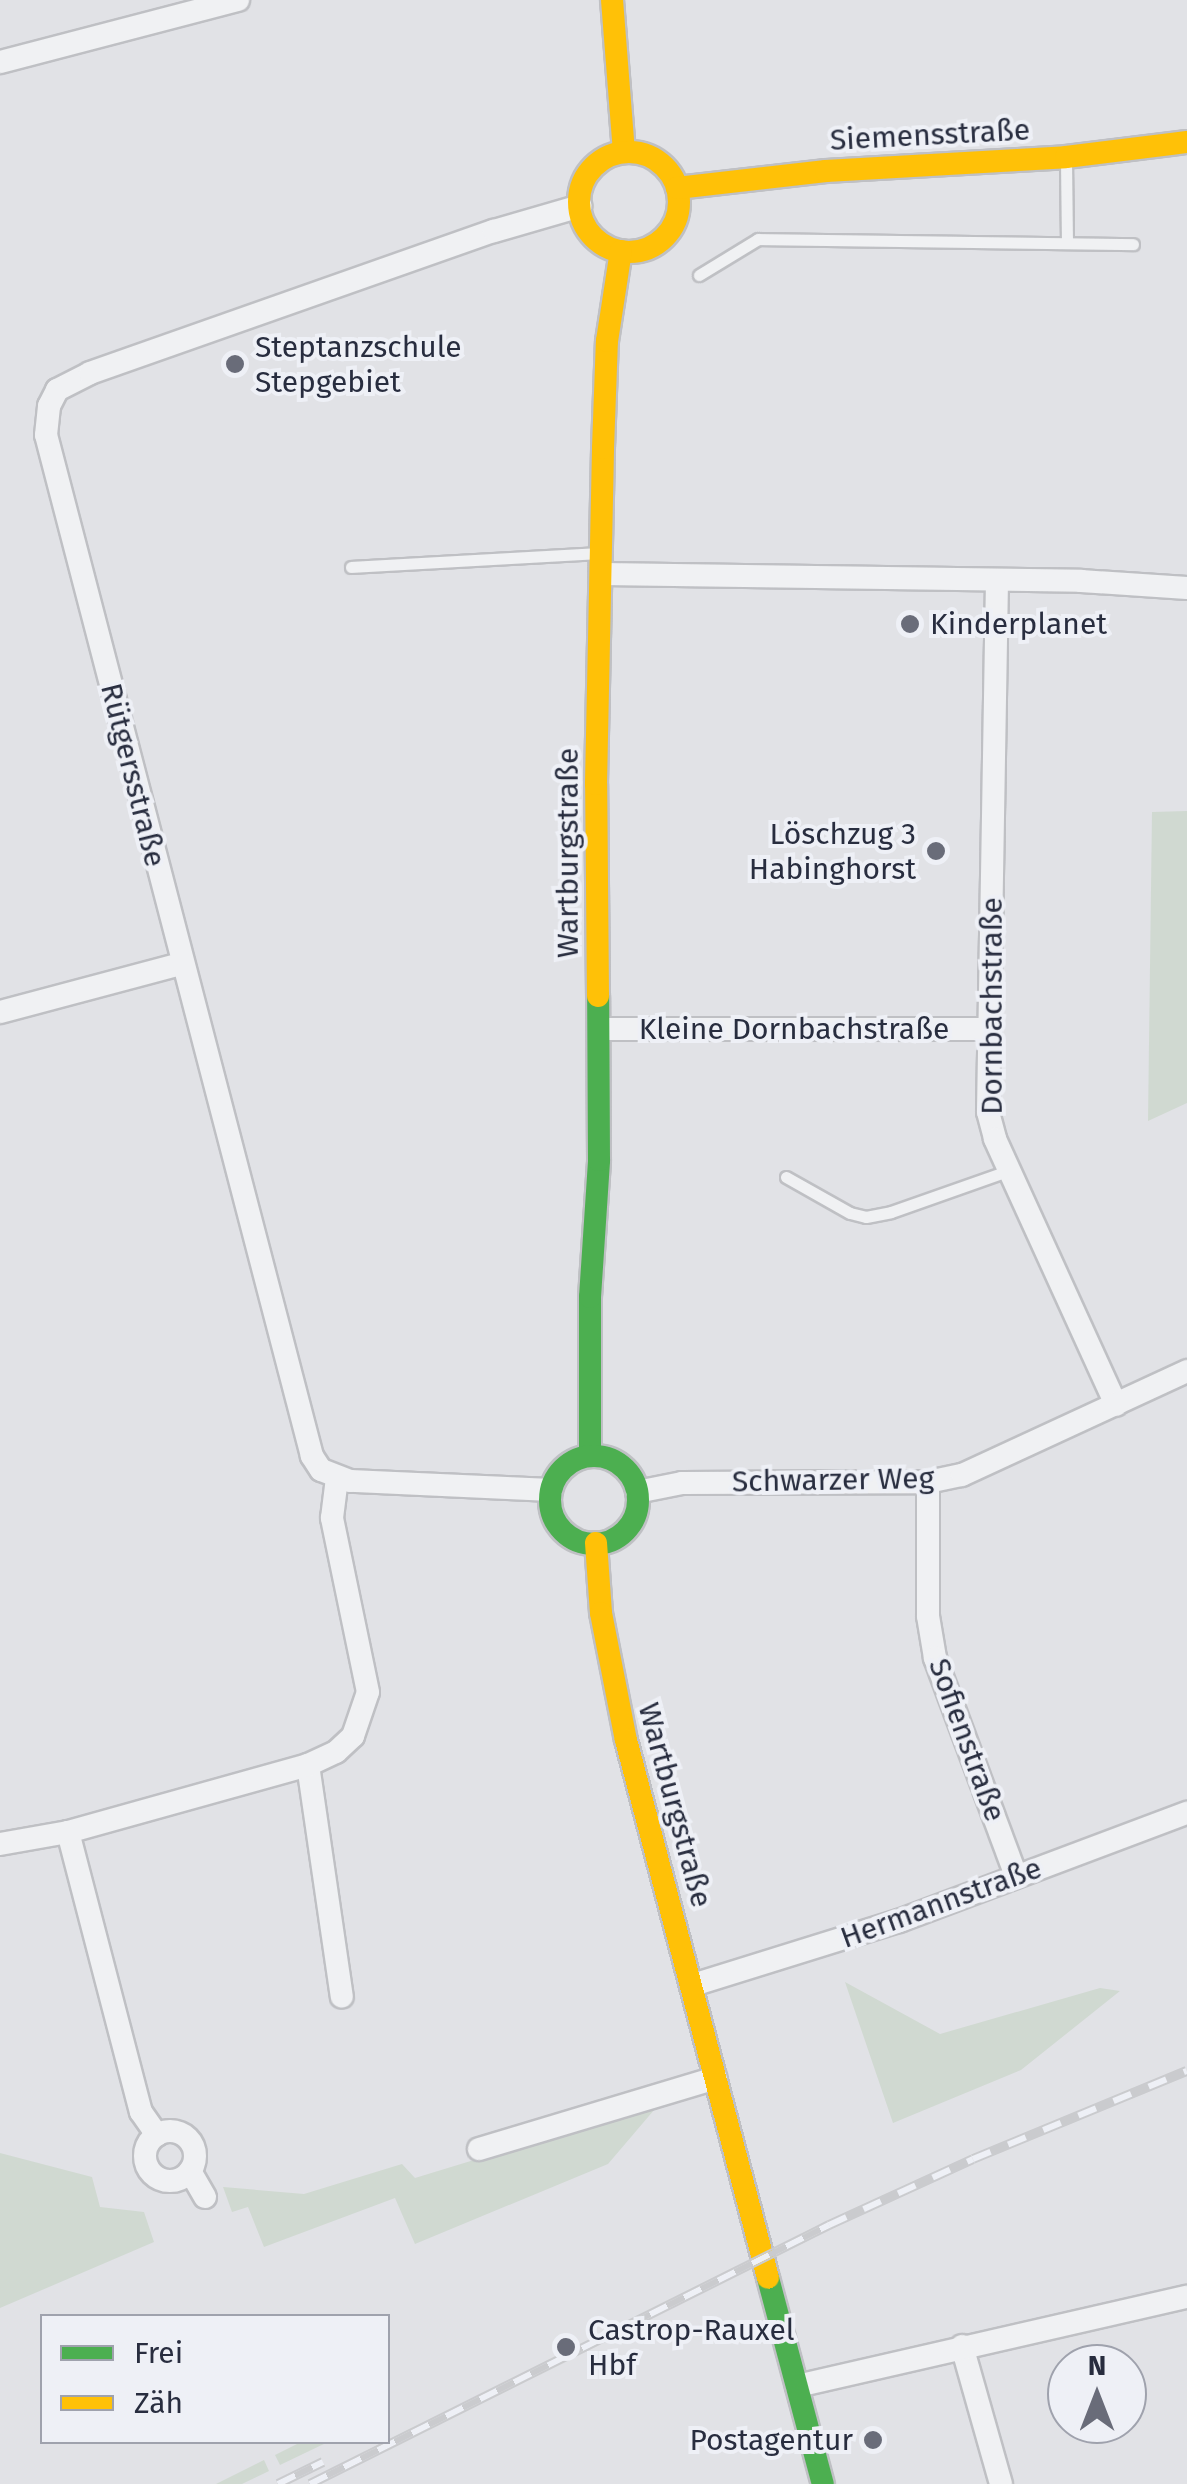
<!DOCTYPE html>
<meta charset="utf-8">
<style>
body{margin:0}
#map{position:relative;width:1187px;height:2484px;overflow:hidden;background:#e1e2e6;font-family:"Fira Sans",sans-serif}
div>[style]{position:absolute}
.green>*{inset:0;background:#d0d9d1}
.roads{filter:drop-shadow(2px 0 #bfc0c4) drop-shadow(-2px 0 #bfc0c4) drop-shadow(0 2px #bfc0c4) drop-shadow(0 -2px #bfc0c4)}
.lane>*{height:11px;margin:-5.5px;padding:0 5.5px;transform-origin:5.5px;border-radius:5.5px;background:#f0f1f3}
.street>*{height:22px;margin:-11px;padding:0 11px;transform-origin:11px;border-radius:11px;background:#f0f1f3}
.street>.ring{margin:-11px;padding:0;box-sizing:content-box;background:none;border:22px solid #f0f1f3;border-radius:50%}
.fast>*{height:22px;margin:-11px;padding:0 11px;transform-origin:11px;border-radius:11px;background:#4caf50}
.fast>.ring{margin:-11px;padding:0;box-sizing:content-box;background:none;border:22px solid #4caf50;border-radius:50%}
.slow>*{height:22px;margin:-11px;padding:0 11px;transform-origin:11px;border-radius:11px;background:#ffc107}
.slow>.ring{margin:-11px;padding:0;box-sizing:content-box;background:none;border:22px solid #ffc107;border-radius:50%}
.rail>*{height:10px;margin-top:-5px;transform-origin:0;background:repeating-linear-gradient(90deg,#eef0f6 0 19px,#cacbce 0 38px);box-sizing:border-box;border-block:2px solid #cacbce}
.dots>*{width:28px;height:28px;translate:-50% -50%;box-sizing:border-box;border:5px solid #eef0f6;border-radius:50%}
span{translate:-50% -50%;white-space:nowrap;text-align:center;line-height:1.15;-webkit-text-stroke:8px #eef0f6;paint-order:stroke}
.street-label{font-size:30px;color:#282d3f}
.poi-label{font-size:30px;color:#282d3f}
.left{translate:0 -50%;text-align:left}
.right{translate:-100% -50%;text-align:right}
.legend{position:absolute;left:40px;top:2314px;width:350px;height:130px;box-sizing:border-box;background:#eef0f6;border:2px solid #9fa2ad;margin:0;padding:12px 18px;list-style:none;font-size:30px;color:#282d3f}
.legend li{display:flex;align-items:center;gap:20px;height:50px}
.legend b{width:50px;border:2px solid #9fa2ad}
.north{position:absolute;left:1047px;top:2344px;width:100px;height:100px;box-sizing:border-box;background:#eef0f6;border:2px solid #9fa2ad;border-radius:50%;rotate:0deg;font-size:28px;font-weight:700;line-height:40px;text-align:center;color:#282d3f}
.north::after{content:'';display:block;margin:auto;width:35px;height:45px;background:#696c79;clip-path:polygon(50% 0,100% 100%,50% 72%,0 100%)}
</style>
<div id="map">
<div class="green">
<div style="clip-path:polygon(1187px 811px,1187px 1103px,1148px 1121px,1152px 812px)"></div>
<div style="clip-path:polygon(845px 1982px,940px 2034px,1100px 1988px,1120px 1991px,1021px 2070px,893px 2123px)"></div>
<div style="clip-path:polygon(660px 2103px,608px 2164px,415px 2244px,395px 2198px,264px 2247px,248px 2207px,232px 2212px,223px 2187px,304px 2194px,402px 2164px,415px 2178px)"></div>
<div style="clip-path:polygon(0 2153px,92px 2177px,100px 2207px,144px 2212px,154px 2242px,0 2308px)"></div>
<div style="clip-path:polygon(301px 2442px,328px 2442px,280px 2465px,275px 2455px)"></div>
<div style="clip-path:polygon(264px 2460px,269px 2471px,242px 2484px,216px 2484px)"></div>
</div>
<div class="roads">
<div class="lane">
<div style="left:1066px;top:161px;width:82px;rotate:89.3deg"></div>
<div style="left:699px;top:275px;width:69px;rotate:-31.4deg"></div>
<div style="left:758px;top:239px;width:375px;rotate:0.8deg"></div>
<div style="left:351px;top:567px;width:248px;rotate:-3.2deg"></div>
<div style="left:786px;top:1177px;width:73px;rotate:29.4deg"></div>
<div style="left:850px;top:1213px;width:16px;rotate:14deg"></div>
<div style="left:866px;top:1217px;width:25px;rotate:-11deg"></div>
<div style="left:891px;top:1212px;width:126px;rotate:-19.4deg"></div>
</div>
<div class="street">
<div style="left:0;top:62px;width:246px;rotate:-14.6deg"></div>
<div style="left:603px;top:574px;width:478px;rotate:0.8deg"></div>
<div style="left:1081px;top:581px;width:106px;rotate:3.8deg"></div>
<div style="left:997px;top:580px;width:532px;rotate:90.97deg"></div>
<div style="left:988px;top:1112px;width:28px;rotate:75deg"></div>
<div style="left:995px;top:1139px;width:292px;rotate:65.5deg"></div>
<div style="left:0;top:1012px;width:187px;rotate:-14.9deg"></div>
<div style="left:599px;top:1029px;width:389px"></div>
<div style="left:928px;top:1482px;width:134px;rotate:90deg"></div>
<div style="left:928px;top:1616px;width:43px;rotate:80.5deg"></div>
<div style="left:935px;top:1658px;width:233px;rotate:69.6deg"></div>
<div style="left:551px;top:1490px;width:201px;rotate:-177.4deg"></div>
<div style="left:350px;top:1481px;width:31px;rotate:-159deg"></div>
<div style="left:321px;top:1470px;width:17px;rotate:-123deg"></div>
<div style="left:312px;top:1456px;width:1055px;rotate:-104.6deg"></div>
<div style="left:46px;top:435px;width:29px;rotate:-84deg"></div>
<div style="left:49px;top:406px;width:18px;rotate:-63deg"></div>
<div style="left:57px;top:390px;width:37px;rotate:-27deg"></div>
<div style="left:90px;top:373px;width:428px;rotate:-19.4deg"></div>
<div style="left:494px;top:231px;width:90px;rotate:-16.2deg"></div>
<div style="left:637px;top:1492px;width:46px;rotate:-11.3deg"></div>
<div style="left:682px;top:1483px;width:246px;rotate:-0.2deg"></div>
<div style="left:928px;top:1482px;width:35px;rotate:-12deg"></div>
<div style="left:962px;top:1475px;width:248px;rotate:-24.8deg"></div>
<div style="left:308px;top:1765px;width:234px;rotate:81.7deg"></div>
<div style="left:68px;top:1832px;width:289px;rotate:75.4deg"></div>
<div style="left:141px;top:2112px;width:28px;rotate:55deg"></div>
<div style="left:0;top:1844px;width:69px;rotate:-10deg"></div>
<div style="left:68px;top:1832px;width:249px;rotate:-15.6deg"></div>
<div style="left:308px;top:1765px;width:31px;rotate:-25deg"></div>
<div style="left:336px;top:1752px;width:23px;rotate:-43deg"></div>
<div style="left:353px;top:1736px;width:46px;rotate:-71.2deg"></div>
<div style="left:368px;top:1692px;width:178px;rotate:-101.7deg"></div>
<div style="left:332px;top:1518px;width:40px;rotate:-82.9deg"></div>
<div style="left:693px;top:1985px;width:216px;rotate:-17.3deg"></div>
<div style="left:899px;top:1921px;width:308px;rotate:-20.6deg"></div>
<div class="ring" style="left:145px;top:2131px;width:28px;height:28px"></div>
<div style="left:479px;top:2149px;width:247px;rotate:-16.7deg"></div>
<div style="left:190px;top:2171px;width:30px;rotate:60deg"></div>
<div style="left:962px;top:2346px;width:143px;rotate:74.2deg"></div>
<div style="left:797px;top:2386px;width:400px;rotate:-12.9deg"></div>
</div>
<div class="fast">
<div style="left:590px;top:1456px;width:159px;rotate:-90deg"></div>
<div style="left:590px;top:1297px;width:137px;rotate:-86.2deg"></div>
<div style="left:599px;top:1160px;width:164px;rotate:-90.3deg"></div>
<div class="ring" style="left:550px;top:1456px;width:66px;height:66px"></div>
<div style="left:768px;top:2278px;width:213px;rotate:75.1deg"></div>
</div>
<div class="slow">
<div style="left:612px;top:0;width:152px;rotate:85.5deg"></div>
<div class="ring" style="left:579px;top:152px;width:78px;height:78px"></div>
<div style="left:677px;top:188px;width:150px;rotate:-6.5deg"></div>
<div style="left:826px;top:171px;width:240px;rotate:-3.3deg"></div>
<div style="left:1066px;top:157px;width:122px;rotate:-7.1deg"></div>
<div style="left:598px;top:996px;width:212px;rotate:-90.5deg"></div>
<div style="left:596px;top:784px;width:336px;rotate:-88.8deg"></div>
<div style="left:603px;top:448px;width:107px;rotate:-87.9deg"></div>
<div style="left:607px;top:341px;width:91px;rotate:-81.2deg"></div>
<div style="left:596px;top:1543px;width:70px;rotate:85.9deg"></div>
<div style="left:601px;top:1613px;width:129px;rotate:78.9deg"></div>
<div style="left:626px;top:1740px;width:556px;rotate:75.21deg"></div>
</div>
</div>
<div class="rail">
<div style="left:278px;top:2484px;width:50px;rotate:-26.1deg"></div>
<div style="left:310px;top:2484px;width:580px;rotate:-26.52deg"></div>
<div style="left:829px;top:2225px;width:158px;rotate:-24.6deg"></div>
<div style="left:973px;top:2159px;width:231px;rotate:-22.4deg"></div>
</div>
<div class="dots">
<div style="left:235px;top:364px;background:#696c79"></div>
<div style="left:910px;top:624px;background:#696c79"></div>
<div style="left:936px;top:851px;background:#696c79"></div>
<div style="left:566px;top:2347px;background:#696c79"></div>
<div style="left:873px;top:2440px;background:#696c79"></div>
</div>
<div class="street-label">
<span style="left:930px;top:135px;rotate:-3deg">Siemensstraße</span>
<span style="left:133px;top:775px;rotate:76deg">Rütgersstraße</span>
<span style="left:568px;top:853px;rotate:-90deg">Wartburgstraße</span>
<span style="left:992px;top:1006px;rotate:-90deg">Dornbachstraße</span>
<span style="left:794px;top:1029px">Kleine Dornbachstraße</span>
<span style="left:833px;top:1480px;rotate:-1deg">Schwarzer Weg</span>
<span style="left:967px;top:1740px;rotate:70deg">Sofienstraße</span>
<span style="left:675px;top:1805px;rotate:75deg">Wartburgstraße</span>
<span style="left:941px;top:1903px;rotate:-20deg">Hermannstraße</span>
</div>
<div class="poi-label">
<span class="left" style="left:255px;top:364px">Steptanzschule<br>Stepgebiet</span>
<span class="left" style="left:930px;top:624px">Kinderplanet</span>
<span class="right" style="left:916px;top:851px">Löschzug 3<br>Habinghorst</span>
<span class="left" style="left:588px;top:2347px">Castrop-Rauxel<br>Hbf</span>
<span class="right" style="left:853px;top:2440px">Postagentur</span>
</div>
<ul class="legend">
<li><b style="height:12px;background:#4caf50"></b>Frei</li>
<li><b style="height:12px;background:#ffc107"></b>Zäh</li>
</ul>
<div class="north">N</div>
</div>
